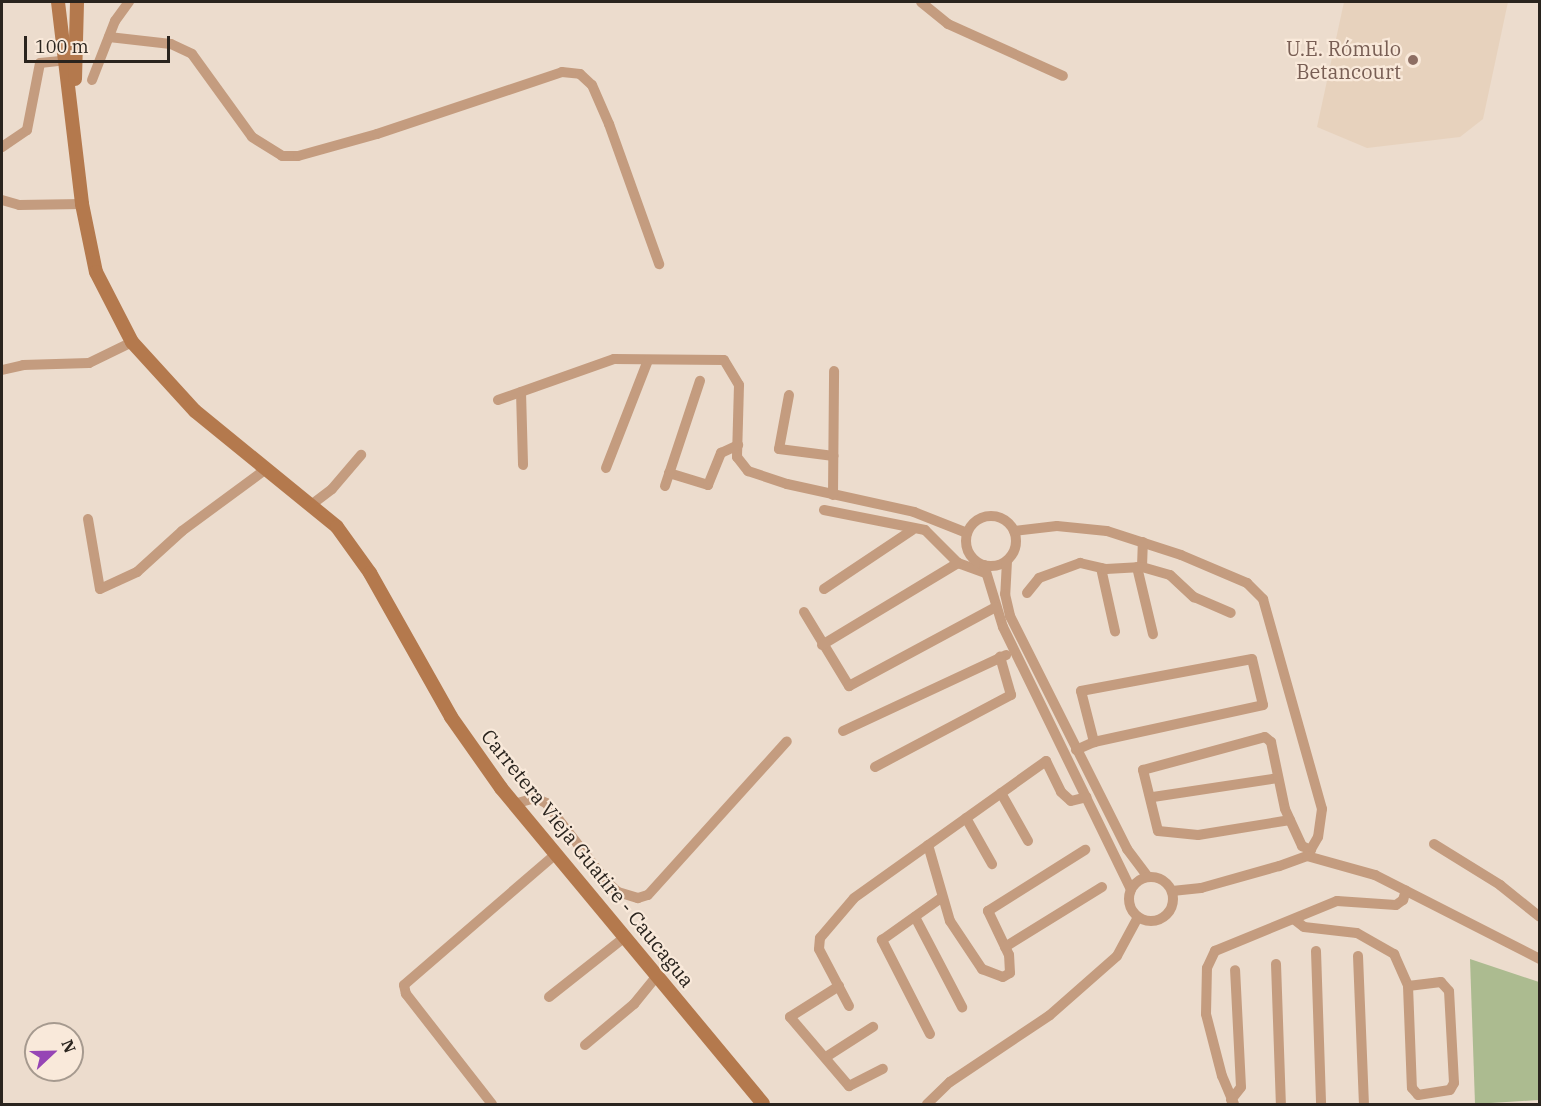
<!DOCTYPE html>
<meta charset="utf-8">
<style>
body{margin:0}
#map{position:relative;width:1541px;height:1106px;overflow:hidden;background:#ecdccd;font-family:"IBM Plex Serif",serif}
div>[style]{position:absolute}
.built>*{inset:0;background:#e7d2bd}
.green>*{inset:0;background:#acbb90}
.street>*{height:10px;margin:-5px;padding:0 5px;transform-origin:5px;border-radius:5px;background:#c49c7f}
.street>.ring{margin:-5px;padding:0;box-sizing:content-box;background:none;border:10px solid #c49c7f;border-radius:50%}
.secondary>*{height:14px;margin:-7px;padding:0 7px;transform-origin:7px;border-radius:7px;background:#b4794d}
.dots>*{width:16px;height:16px;translate:-50% -50%;box-sizing:border-box;border:3px solid #f9e9da;border-radius:50%}
span{translate:-50% -50%;white-space:nowrap;text-align:center;line-height:1.15;-webkit-text-stroke:4.5px #f9e9da;paint-order:stroke}
.education-label{font-size:20px;color:#785e54}
.right{translate:-100% -50%;text-align:right}
.street-label{font-size:20px;color:#2a241e}
.frame{position:absolute;inset:0;border:3px solid #2a241e;pointer-events:none}
.north{position:absolute;left:24px;top:1022px;width:60px;height:60px;box-sizing:border-box;background:#f9e9da;border:2px solid #a69a8f;border-radius:50%;rotate:68deg;font-size:16px;font-weight:700;line-height:24px;text-align:center;color:#2a241e}
.north::after{content:'';display:block;margin:auto;width:21px;height:27px;background:#9645b5;clip-path:polygon(50% 0,100% 100%,50% 72%,0 100%)}
.scale{position:absolute;left:24px;top:36px;width:146px;height:27px;box-sizing:border-box;border:3px solid #2a241e;border-top:0;padding-left:8px;font-size:18px;line-height:21px;white-space:nowrap;color:#2a241e;-webkit-text-stroke:4px #f9e9da;paint-order:stroke}
</style>
<div id="map">
<div class="built">
<div style="clip-path:polygon(1344px 2px,1508px 2px,1483px 119px,1460px 137px,1367px 148px,1317px 127px)"></div>
</div>
<div class="green">
<div style="clip-path:polygon(1470px 959px,1539px 982px,1539px 1100px,1475px 1104px)"></div>
</div>
<div class="street">
<div style="left:921px;top:2px;width:35px;rotate:39deg"></div>
<div style="left:948px;top:24px;width:126px;rotate:24.3deg"></div>
<div style="left:109px;top:37px;width:62px;rotate:6.4deg"></div>
<div style="left:171px;top:44px;width:23px;rotate:25deg"></div>
<div style="left:192px;top:54px;width:102px;rotate:54.1deg"></div>
<div style="left:252px;top:137px;width:36px;rotate:32deg"></div>
<div style="left:282px;top:156px;width:16px"></div>
<div style="left:298px;top:156px;width:82px;rotate:-15.6deg"></div>
<div style="left:377px;top:134px;width:195px;rotate:-18.5deg"></div>
<div style="left:562px;top:72px;width:18px;rotate:6deg"></div>
<div style="left:580px;top:74px;width:16px;rotate:43deg"></div>
<div style="left:592px;top:85px;width:43px;rotate:66.4deg"></div>
<div style="left:609px;top:124px;width:149px;rotate:70.3deg"></div>
<div style="left:92px;top:80px;width:63px;rotate:-68.7deg"></div>
<div style="left:115px;top:21px;width:24px;rotate:-54deg"></div>
<div style="left:2px;top:147px;width:30px;rotate:-34deg"></div>
<div style="left:27px;top:130px;width:68px;rotate:-79deg"></div>
<div style="left:40px;top:63px;width:18px;rotate:-6deg"></div>
<div style="left:2px;top:200px;width:18px;rotate:16deg"></div>
<div style="left:19px;top:205px;width:63px;rotate:-0.9deg"></div>
<div style="left:2px;top:370px;width:22px;rotate:-13deg"></div>
<div style="left:23px;top:365px;width:66px;rotate:-1.7deg"></div>
<div style="left:89px;top:363px;width:48px;rotate:-26deg"></div>
<div style="left:521px;top:392px;width:73px;rotate:88.4deg"></div>
<div style="left:789px;top:395px;width:55px;rotate:100.5deg"></div>
<div style="left:779px;top:449px;width:55px;rotate:7.3deg"></div>
<div style="left:498px;top:400px;width:123px;rotate:-19.5deg"></div>
<div style="left:614px;top:359px;width:110px;rotate:0.5deg"></div>
<div style="left:724px;top:360px;width:29px;rotate:59deg"></div>
<div style="left:739px;top:385px;width:72px;rotate:91.6deg"></div>
<div style="left:737px;top:457px;width:18px;rotate:52deg"></div>
<div style="left:748px;top:471px;width:41px;rotate:18.4deg"></div>
<div style="left:787px;top:484px;width:130px;rotate:12.4deg"></div>
<div style="left:914px;top:512px;width:57px;rotate:21.6deg"></div>
<div style="left:606px;top:468px;width:116px;rotate:-68.7deg"></div>
<div style="left:669px;top:473px;width:41px;rotate:17.1deg"></div>
<div style="left:708px;top:485px;width:35px;rotate:-68deg"></div>
<div style="left:721px;top:453px;width:19px;rotate:-25deg"></div>
<div style="left:665px;top:486px;width:111px;rotate:-71.6deg"></div>
<div style="left:833px;top:495px;width:124px;rotate:-89.5deg"></div>
<div style="left:311px;top:505px;width:26px;rotate:-37deg"></div>
<div style="left:332px;top:489px;width:45px;rotate:-49.5deg"></div>
<div style="left:824px;top:510px;width:103px;rotate:11.2deg"></div>
<div style="left:925px;top:530px;width:47px;rotate:45deg"></div>
<div style="left:958px;top:563px;width:30px;rotate:20deg"></div>
<div class="ring" style="left:966px;top:516px;width:40px;height:40px"></div>
<div style="left:88px;top:519px;width:71px;rotate:80.3deg"></div>
<div style="left:100px;top:589px;width:41px;rotate:-24.7deg"></div>
<div style="left:137px;top:572px;width:61px;rotate:-42.3deg"></div>
<div style="left:182px;top:531px;width:104px;rotate:-36.4deg"></div>
<div style="left:1014px;top:531px;width:43px;rotate:-6.6deg"></div>
<div style="left:1057px;top:526px;width:50px;rotate:5.7deg"></div>
<div style="left:1107px;top:531px;width:78px;rotate:18deg"></div>
<div style="left:1181px;top:555px;width:72px;rotate:23deg"></div>
<div style="left:1247px;top:583px;width:23px;rotate:45deg"></div>
<div style="left:1263px;top:599px;width:218px;rotate:74.3deg"></div>
<div style="left:1322px;top:809px;width:28px;rotate:98deg"></div>
<div style="left:1318px;top:837px;width:22px;rotate:120deg"></div>
<div style="left:1307px;top:856px;width:30px;rotate:160deg"></div>
<div style="left:1279px;top:866px;width:81px;rotate:164.2deg"></div>
<div style="left:1201px;top:888px;width:29px;rotate:174deg"></div>
<div style="left:1007px;top:561px;width:33px;rotate:93deg"></div>
<div style="left:1005px;top:594px;width:23px;rotate:77deg"></div>
<div style="left:1010px;top:616px;width:261px;rotate:63.3deg"></div>
<div style="left:1127px;top:849px;width:35px;rotate:53deg"></div>
<div style="left:984px;top:565px;width:65px;rotate:73deg"></div>
<div style="left:1003px;top:627px;width:292px;rotate:64deg"></div>
<div style="left:1137px;top:567px;width:69px;rotate:76.6deg"></div>
<div style="left:1142px;top:567px;width:25px;rotate:-88deg"></div>
<div style="left:1101px;top:568px;width:65px;rotate:77.5deg"></div>
<div style="left:824px;top:589px;width:106px;rotate:-33.8deg"></div>
<div style="left:1027px;top:593px;width:19px;rotate:-51deg"></div>
<div style="left:1039px;top:578px;width:44px;rotate:-20.1deg"></div>
<div style="left:1080px;top:563px;width:27px;rotate:13deg"></div>
<div style="left:1106px;top:569px;width:36px;rotate:-3deg"></div>
<div style="left:1142px;top:567px;width:29px;rotate:16deg"></div>
<div style="left:1170px;top:575px;width:33px;rotate:43deg"></div>
<div style="left:1194px;top:597px;width:40px;rotate:23.4deg"></div>
<div style="left:804px;top:612px;width:87px;rotate:58.7deg"></div>
<div style="left:849px;top:686px;width:167px;rotate:-28.3deg"></div>
<div style="left:822px;top:645px;width:159px;rotate:-31.1deg"></div>
<div style="left:843px;top:731px;width:180px;rotate:-25deg"></div>
<div style="left:1076px;top:750px;width:20px;rotate:-24deg"></div>
<div style="left:1094px;top:742px;width:173px;rotate:-12.3deg"></div>
<div style="left:1263px;top:705px;width:47px;rotate:-103.4deg"></div>
<div style="left:1252px;top:659px;width:174px;rotate:169.4deg"></div>
<div style="left:1081px;top:691px;width:53px;rotate:75.7deg"></div>
<div style="left:875px;top:767px;width:154px;rotate:-27.9deg"></div>
<div style="left:1011px;top:695px;width:40px;rotate:-106deg"></div>
<div style="left:1001px;top:793px;width:55px;rotate:60.6deg"></div>
<div style="left:1153px;top:797px;width:126px;rotate:-8.6deg"></div>
<div style="left:514px;top:804px;width:22px;rotate:-16deg"></div>
<div style="left:535px;top:798px;width:12px;rotate:24deg"></div>
<div style="left:546px;top:803px;width:98px;rotate:52.4deg"></div>
<div style="left:606px;top:881px;width:16px;rotate:43deg"></div>
<div style="left:618px;top:892px;width:21px;rotate:17deg"></div>
<div style="left:638px;top:898px;width:10px;rotate:-17deg"></div>
<div style="left:648px;top:895px;width:207px;rotate:-47.9deg"></div>
<div style="left:966px;top:818px;width:53px;rotate:60.5deg"></div>
<div style="left:1290px;top:820px;width:93px;rotate:170.7deg"></div>
<div style="left:1198px;top:835px;width:40px;rotate:-174.3deg"></div>
<div style="left:1158px;top:831px;width:63px;rotate:-103.8deg"></div>
<div style="left:1143px;top:770px;width:126px;rotate:-15.1deg"></div>
<div style="left:1265px;top:737px;width:8px;rotate:40deg"></div>
<div style="left:1271px;top:742px;width:68px;rotate:78.2deg"></div>
<div style="left:1285px;top:809px;width:41px;rotate:65.3deg"></div>
<div style="left:1302px;top:846px;width:10px;rotate:24deg"></div>
<div style="left:1434px;top:844px;width:78px;rotate:31.8deg"></div>
<div style="left:1500px;top:885px;width:51px;rotate:38.7deg"></div>
<div style="left:928px;top:845px;width:79px;rotate:73.9deg"></div>
<div style="left:950px;top:921px;width:58px;rotate:56.3deg"></div>
<div style="left:982px;top:969px;width:22px;rotate:21deg"></div>
<div style="left:1003px;top:977px;width:8px;rotate:-30deg"></div>
<div style="left:1010px;top:973px;width:18px;rotate:-93deg"></div>
<div style="left:1009px;top:955px;width:49px;rotate:-115.5deg"></div>
<div style="left:988px;top:911px;width:115px;rotate:-32.2deg"></div>
<div style="left:1307px;top:856px;width:71px;rotate:15.6deg"></div>
<div style="left:1375px;top:875px;width:185px;rotate:27deg"></div>
<div class="ring" style="left:1129px;top:877px;width:34px;height:34px"></div>
<div style="left:915px;top:917px;width:102px;rotate:62.4deg"></div>
<div style="left:1295px;top:920px;width:11px;rotate:38deg"></div>
<div style="left:1304px;top:927px;width:53px;rotate:6.5deg"></div>
<div style="left:1357px;top:933px;width:43px;rotate:29.6deg"></div>
<div style="left:1394px;top:954px;width:35px;rotate:66deg"></div>
<div style="left:1408px;top:986px;width:102px;rotate:87.8deg"></div>
<div style="left:1412px;top:1088px;width:9px;rotate:49deg"></div>
<div style="left:1418px;top:1095px;width:32px;rotate:-9deg"></div>
<div style="left:1450px;top:1090px;width:8px;rotate:-60deg"></div>
<div style="left:1454px;top:1083px;width:92px;rotate:-93.1deg"></div>
<div style="left:1449px;top:991px;width:12px;rotate:-132deg"></div>
<div style="left:1441px;top:982px;width:33px;rotate:173deg"></div>
<div style="left:1005px;top:947px;width:114px;rotate:-31.7deg"></div>
<div style="left:1316px;top:951px;width:153px;rotate:88.1deg"></div>
<div style="left:1358px;top:956px;width:148px;rotate:87.7deg"></div>
<div style="left:1276px;top:964px;width:140px;rotate:88deg"></div>
<div style="left:839px;top:986px;width:58px;rotate:147.7deg"></div>
<div style="left:790px;top:1017px;width:91px;rotate:49.5deg"></div>
<div style="left:849px;top:1086px;width:38px;rotate:-27deg"></div>
<div style="left:549px;top:997px;width:97px;rotate:-38.3deg"></div>
<div style="left:849px;top:1006px;width:64px;rotate:-117.8deg"></div>
<div style="left:819px;top:949px;width:11px;rotate:-85deg"></div>
<div style="left:820px;top:938px;width:52px;rotate:-49.6deg"></div>
<div style="left:854px;top:898px;width:236px;rotate:-35.5deg"></div>
<div style="left:1046px;top:761px;width:34px;rotate:64deg"></div>
<div style="left:1061px;top:792px;width:13px;rotate:42deg"></div>
<div style="left:1071px;top:801px;width:16px;rotate:-14deg"></div>
<div style="left:930px;top:1034px;width:106px;rotate:-117.1deg"></div>
<div style="left:882px;top:940px;width:72px;rotate:-35.4deg"></div>
<div style="left:585px;top:1045px;width:64px;rotate:-39.9deg"></div>
<div style="left:634px;top:1004px;width:36px;rotate:-51deg"></div>
<div style="left:826px;top:1057px;width:56px;rotate:-32.6deg"></div>
<div style="left:1231px;top:1100px;width:16px;rotate:-52deg"></div>
<div style="left:1241px;top:1087px;width:117px;rotate:-92.9deg"></div>
<div style="left:492px;top:1104px;width:140px;rotate:-128deg"></div>
<div style="left:406px;top:994px;width:9px;rotate:-103deg"></div>
<div style="left:404px;top:985px;width:201px;rotate:-40.8deg"></div>
<div style="left:927px;top:1104px;width:32px;rotate:-44deg"></div>
<div style="left:950px;top:1082px;width:120px;rotate:-33.8deg"></div>
<div style="left:1050px;top:1015px;width:89px;rotate:-41.4deg"></div>
<div style="left:1117px;top:956px;width:44px;rotate:-61.7deg"></div>
<div style="left:1234px;top:1104px;width:30px;rotate:-113deg"></div>
<div style="left:1222px;top:1076px;width:64px;rotate:-104.5deg"></div>
<div style="left:1206px;top:1014px;width:46px;rotate:-88.8deg"></div>
<div style="left:1207px;top:968px;width:19px;rotate:-65deg"></div>
<div style="left:1215px;top:951px;width:132px;rotate:-22.3deg"></div>
<div style="left:1337px;top:901px;width:59px;rotate:3.9deg"></div>
<div style="left:1396px;top:905px;width:9px;rotate:-36deg"></div>
<div style="left:1403px;top:900px;width:10px;rotate:-73deg"></div>
</div>
<div class="secondary">
<div style="left:58px;top:2px;width:203px;rotate:83.2deg"></div>
<div style="left:82px;top:204px;width:69px;rotate:78.4deg"></div>
<div style="left:96px;top:272px;width:79px;rotate:62.8deg"></div>
<div style="left:132px;top:342px;width:93px;rotate:47.6deg"></div>
<div style="left:195px;top:411px;width:183px;rotate:39.2deg"></div>
<div style="left:337px;top:527px;width:57px;rotate:54.3deg"></div>
<div style="left:370px;top:573px;width:165px;rotate:60.6deg"></div>
<div style="left:451px;top:717px;width:87px;rotate:54.8deg"></div>
<div style="left:501px;top:788px;width:410px;rotate:50.3deg"></div>
<div style="left:75px;top:79px;width:77px;rotate:-88.5deg"></div>
</div>
<div class="dots">
<div style="left:1413px;top:60px;background:#8d6e63"></div>
</div>
<div class="education-label">
<span class="right" style="left:1401px;top:60px">U.E. Rómulo<br>Betancourt</span>
</div>
<div class="street-label">
<span style="left:588px;top:858px;rotate:51deg">Carretera Vieja Guatire - Caucagua</span>
</div>
<div class="frame"></div>
<div class="north">N</div>
<div class="scale">100 m</div>
</div>
